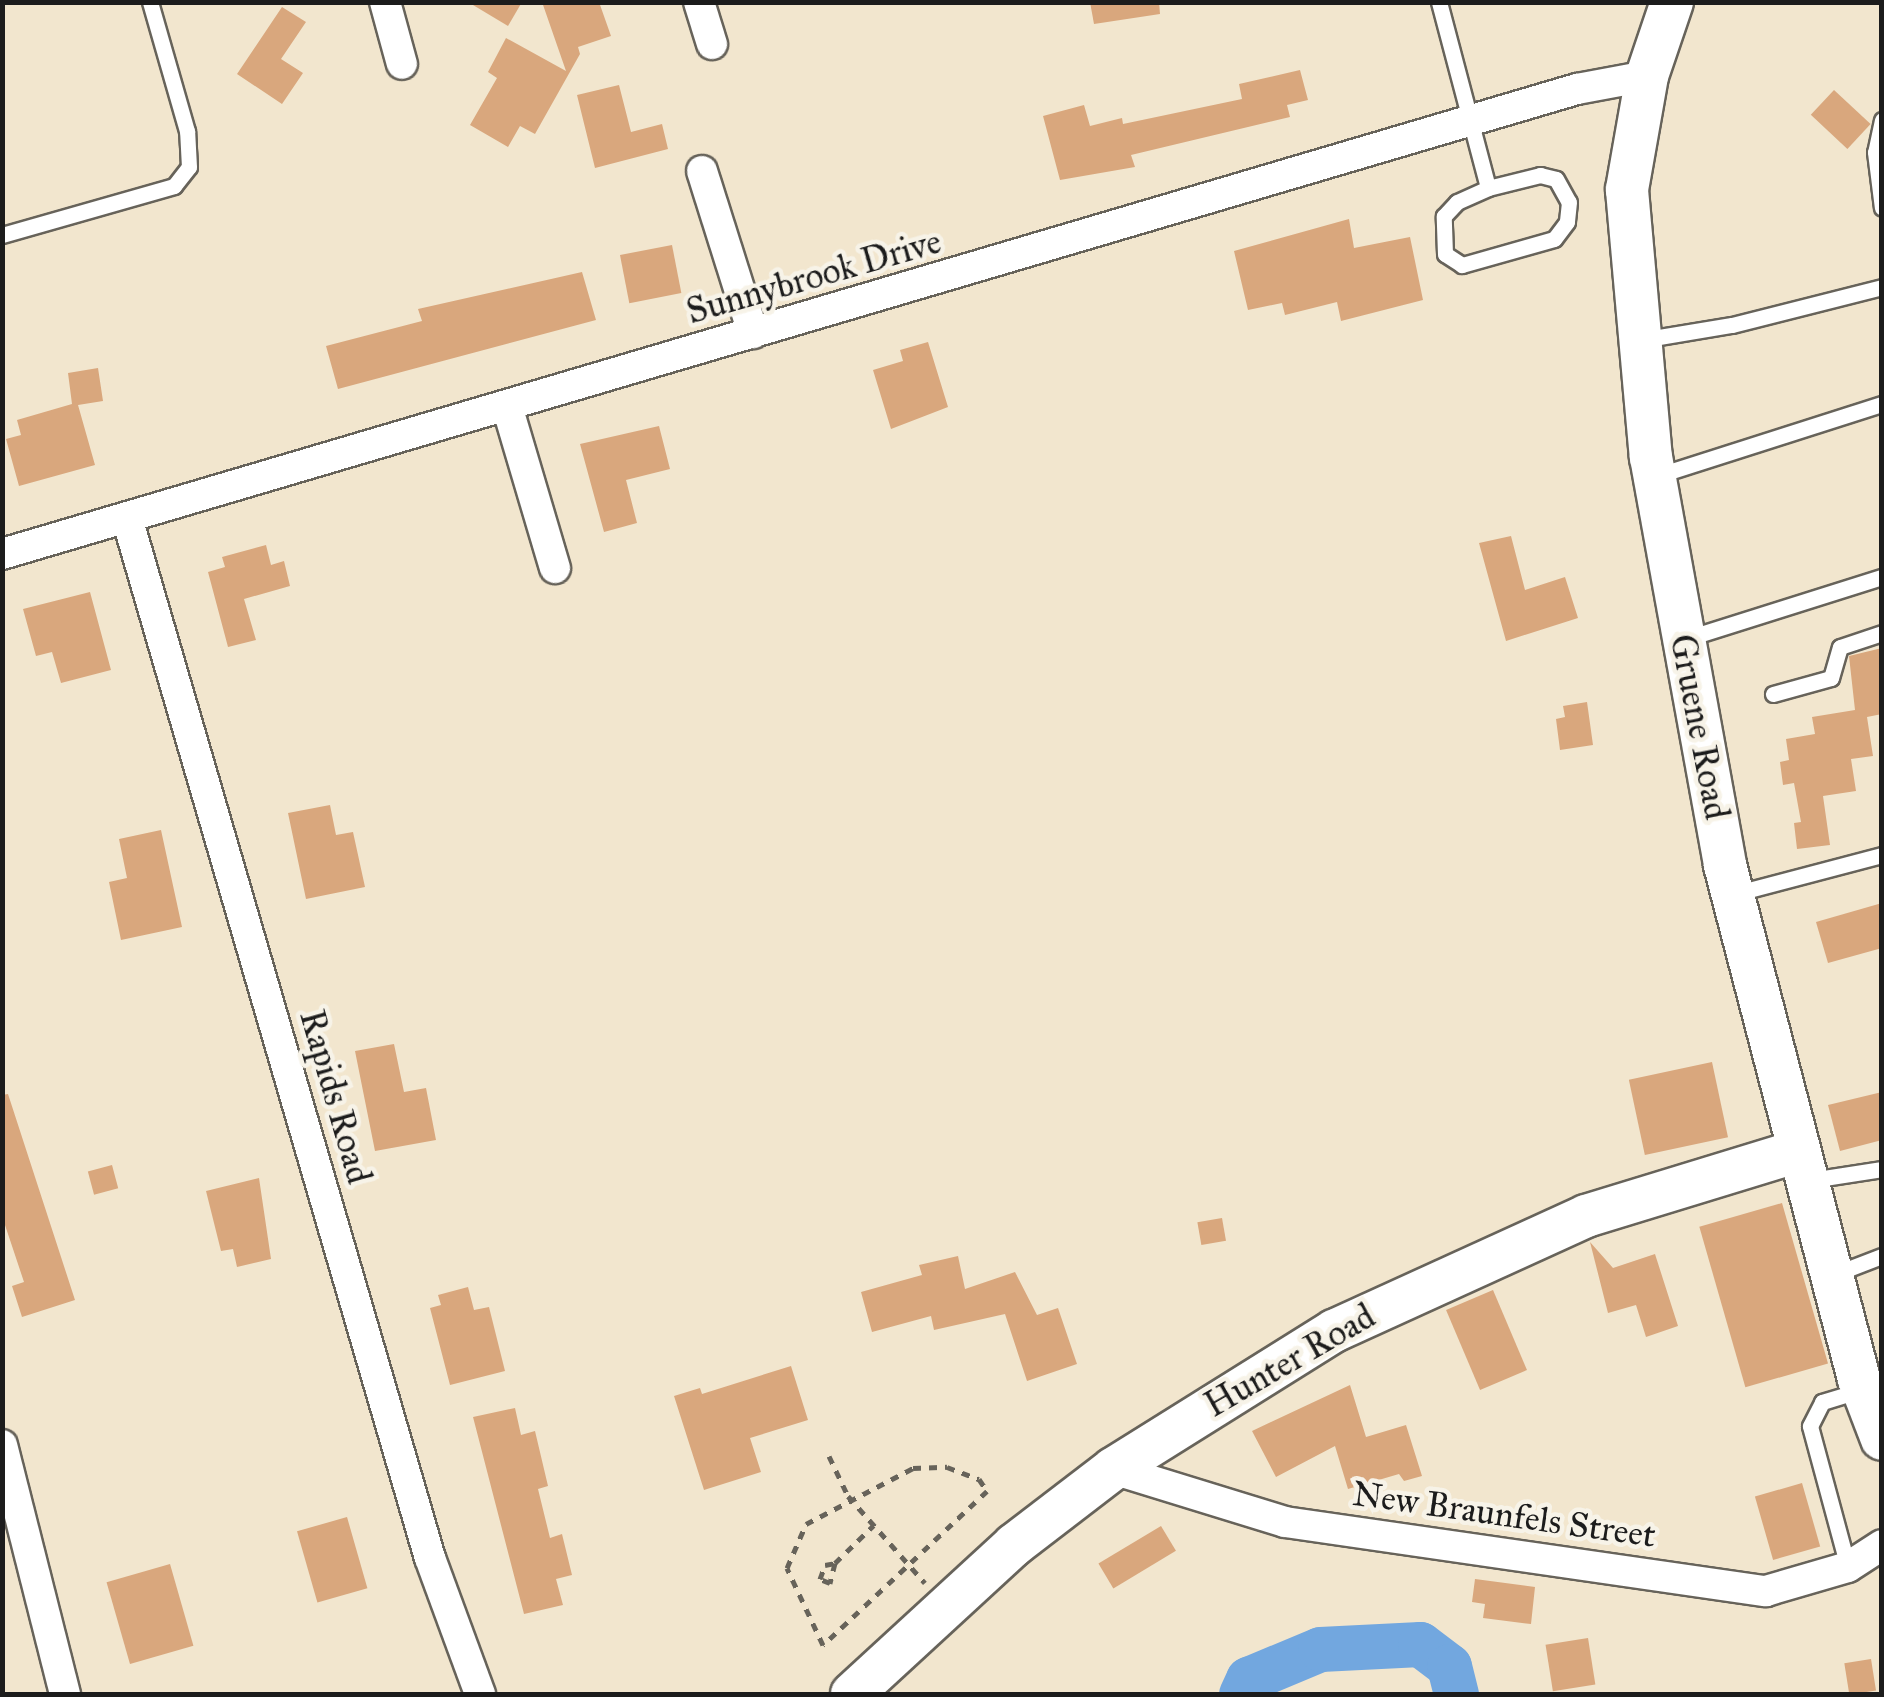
<!DOCTYPE html>
<style>
body{margin:0}
#map{position:relative;width:1884px;height:1697px;overflow:hidden;background:#f2e6ce;font-family:"IM FELL Great Primer",serif}
div>[style]{position:absolute}
.river>*{height:45px;margin:-22.5px;padding:0 22.5px;transform-origin:22.5px;border-radius:22.5px;background:#72a7df}
.building>*{inset:0;background:#d9a77d;transform-origin:0 0}
.path>*{height:5px;margin-top:-2.5px;transform-origin:0;background:repeating-linear-gradient(90deg,#67635a 0 8px,transparent 0 16px)}
.roads{filter:drop-shadow(2px 0 #67635a) drop-shadow(-2px 0 #67635a) drop-shadow(0 2px #67635a) drop-shadow(0 -2px #67635a)}
.lane>*{height:15px;margin:-7.5px;padding:0 7.5px;transform-origin:7.5px;border-radius:7.5px;background:#fff}
.street>*{height:30px;margin:-15px;padding:0 15px;transform-origin:15px;border-radius:15px;background:#fff}
.secondary>*{height:42px;margin:-21px;padding:0 21px;transform-origin:21px;border-radius:21px;background:#fff}
span{translate:-50% -50%;white-space:nowrap;text-align:center;line-height:1.15;-webkit-text-stroke:9px #f7f3e8;paint-order:stroke}
.street-label{font-size:35px;color:#1c1c1c}
.frame{position:absolute;inset:0;border:5px solid #1c1c1c;pointer-events:none}
</style>
<div id="map">
<div class="river">
<div style="left:1241px;top:1694px;width:17px;rotate:-65deg"></div>
<div style="left:1248px;top:1679px;width:78px;rotate:-22.6deg"></div>
<div style="left:1320px;top:1649px;width:100px;rotate:-2.9deg"></div>
<div style="left:1420px;top:1644px;width:36px;rotate:37deg"></div>
<div style="left:1449px;top:1666px;width:29px;rotate:76deg"></div>
</div>
<div class="building">
<div style="clip-path:polygon(468px 2px,522px 2px,508px 26px)"></div>
<div style="clip-path:polygon(542px 2px,599px 2px,611px 36px,578px 47px,580px 54px,535px 134px,520px 126px,508px 147px,470px 125px,497px 78px,488px 72px,506px 38px,566px 71px)"></div>
<div style="clip-path:polygon(1090px 2px,1159px 2px,1160px 14px,1094px 24px)"></div>
<div style="clip-path:polygon(282px 7px,306px 22px,281px 59px,303px 73px,282px 104px,237px 74px)"></div>
<div style="clip-path:polygon(1300px 70px,1308px 100px,1287px 105px,1290px 117px,1131px 155px,1135px 167px,1060px 180px,1043px 116px,1084px 105px,1090px 126px,1122px 118px,1123px 124px,1242px 99px,1239px 84px)"></div>
<div style="clip-path:polygon(619px 85px,631px 132px,662px 124px,668px 149px,595px 168px,577px 95px)"></div>
<div style="left:1834px;top:90px;width:50px;height:34px;rotate:43deg"></div>
<div style="clip-path:polygon(1349px 219px,1354px 248px,1410px 237px,1423px 300px,1341px 321px,1337px 302px,1285px 315px,1282px 303px,1248px 310px,1234px 251px)"></div>
<div style="left:672px;top:245px;width:49px;height:53px;rotate:79deg"></div>
<div style="clip-path:polygon(582px 272px,596px 320px,338px 389px,326px 346px,422px 321px,418px 309px)"></div>
<div style="clip-path:polygon(928px 342px,948px 407px,891px 429px,873px 370px,903px 361px,900px 350px)"></div>
<div style="clip-path:polygon(98px 368px,103px 401px,78px 405px,95px 465px,19px 486px,6px 439px,21px 435px,17px 420px,72px 404px,68px 373px)"></div>
<div style="clip-path:polygon(659px 426px,670px 469px,626px 480px,637px 523px,604px 532px,580px 444px)"></div>
<div style="clip-path:polygon(1511px 536px,1525px 590px,1565px 577px,1578px 618px,1506px 641px,1479px 543px)"></div>
<div style="clip-path:polygon(266px 545px,271px 565px,284px 561px,290px 586px,244px 599px,256px 640px,228px 647px,208px 572px,225px 567px,222px 557px)"></div>
<div style="clip-path:polygon(90px 592px,111px 670px,61px 683px,52px 652px,36px 656px,23px 609px)"></div>
<div style="clip-path:polygon(1882px 648px,1882px 714px,1867px 717px,1873px 756px,1851px 759px,1856px 791px,1823px 796px,1830px 845px,1797px 849px,1794px 823px,1801px 822px,1794px 783px,1783px 785px,1780px 762px,1789px 760px,1786px 739px,1815px 734px,1812px 717px,1855px 710px,1849px 656px)"></div>
<div style="clip-path:polygon(1587px 702px,1593px 745px,1560px 750px,1556px 719px,1565px 717px,1563px 706px)"></div>
<div style="clip-path:polygon(330px 805px,336px 835px,353px 832px,365px 887px,306px 899px,288px 813px)"></div>
<div style="clip-path:polygon(161px 830px,182px 927px,121px 940px,109px 882px,127px 878px,119px 839px)"></div>
<div style="clip-path:polygon(1882px 903px,1882px 948px,1828px 963px,1816px 922px)"></div>
<div style="clip-path:polygon(394px 1044px,404px 1092px,426px 1088px,436px 1140px,375px 1151px,355px 1051px)"></div>
<div style="left:1712px;top:1062px;width:77px;height:85px;rotate:78deg"></div>
<div style="clip-path:polygon(1882px 1092px,1882px 1140px,1840px 1151px,1828px 1105px)"></div>
<div style="clip-path:polygon(8px 1094px,75px 1300px,22px 1317px,12px 1286px,24px 1282px,2px 1216px,2px 1095px)"></div>
<div style="left:112px;top:1165px;width:24px;height:25px;rotate:75deg"></div>
<div style="clip-path:polygon(259px 1178px,271px 1259px,237px 1267px,233px 1249px,221px 1251px,206px 1191px)"></div>
<div style="left:1782px;top:1203px;width:167px;height:86px;rotate:74deg"></div>
<div style="left:1222px;top:1218px;width:23px;height:25px;rotate:80deg"></div>
<div style="clip-path:polygon(1590px 1242px,1613px 1268px,1655px 1254px,1678px 1326px,1646px 1337px,1636px 1305px,1608px 1313px)"></div>
<div style="clip-path:polygon(958px 1256px,965px 1289px,1015px 1272px,1037px 1315px,1058px 1308px,1077px 1364px,1027px 1381px,1005px 1314px,934px 1330px,931px 1316px,872px 1332px,861px 1292px,922px 1275px,919px 1265px)"></div>
<div style="clip-path:polygon(468px 1287px,474px 1310px,489px 1307px,505px 1371px,450px 1385px,430px 1308px,441px 1305px,438px 1295px)"></div>
<div style="left:1493px;top:1290px;width:87px;height:51px;rotate:67deg"></div>
<div style="clip-path:polygon(791px 1366px,808px 1420px,750px 1438px,761px 1472px,704px 1490px,674px 1396px,700px 1388px,702px 1394px)"></div>
<div style="clip-path:polygon(1350px 1385px,1366px 1437px,1406px 1425px,1422px 1476px,1404px 1481px,1399px 1474px,1348px 1489px,1335px 1446px,1276px 1477px,1252px 1431px)"></div>
<div style="clip-path:polygon(515px 1408px,521px 1435px,535px 1431px,548px 1486px,538px 1489px,550px 1538px,562px 1534px,572px 1575px,556px 1579px,563px 1605px,524px 1614px,473px 1417px)"></div>
<div style="left:1802px;top:1483px;width:66px;height:49px;rotate:74deg"></div>
<div style="left:347px;top:1517px;width:74px;height:52px;rotate:74deg"></div>
<div style="left:1161px;top:1526px;width:29px;height:73px;rotate:59deg"></div>
<div style="left:170px;top:1564px;width:85px;height:66px;rotate:74deg"></div>
<div style="clip-path:polygon(1475px 1579px,1535px 1587px,1531px 1624px,1483px 1618px,1485px 1604px,1472px 1602px)"></div>
<div style="left:1588px;top:1638px;width:47px;height:43px;rotate:81deg"></div>
<div style="left:1871px;top:1659px;width:32px;height:27px;rotate:81deg"></div>
</div>
<div class="path">
<div style="left:829px;top:1456px;width:44px;rotate:64.6deg"></div>
<div style="left:848px;top:1496px;width:116px;rotate:48.5deg"></div>
<div style="left:947px;top:1467px;width:34px;rotate:21deg"></div>
<div style="left:979px;top:1479px;width:14px;rotate:56deg"></div>
<div style="left:987px;top:1491px;width:225px;rotate:136.8deg"></div>
<div style="left:823px;top:1645px;width:85px;rotate:-115.1deg"></div>
<div style="left:787px;top:1568px;width:48px;rotate:-66.6deg"></div>
<div style="left:806px;top:1524px;width:121px;rotate:-27.6deg"></div>
<div style="left:913px;top:1468px;width:34px;rotate:-2deg"></div>
<div style="left:835px;top:1563px;width:21px;rotate:104deg"></div>
<div style="left:830px;top:1583px;width:11px;rotate:-158deg"></div>
<div style="left:820px;top:1579px;width:15px;rotate:-70deg"></div>
<div style="left:825px;top:1565px;width:10px;rotate:-11deg"></div>
<div style="left:835px;top:1563px;width:54px;rotate:-44.3deg"></div>
</div>
<div class="roads">
<div class="lane">
<div style="left:1439px;top:2px;width:192px;rotate:75.2deg"></div>
<div style="left:1488px;top:188px;width:54px;rotate:-14deg"></div>
<div style="left:1540px;top:175px;width:16px;rotate:14deg"></div>
<div style="left:1556px;top:179px;width:26px;rotate:61deg"></div>
<div style="left:1569px;top:202px;width:20px;rotate:96deg"></div>
<div style="left:1567px;top:222px;width:21px;rotate:127deg"></div>
<div style="left:1554px;top:239px;width:96px;rotate:164.2deg"></div>
<div style="left:1462px;top:265px;width:20px;rotate:-147deg"></div>
<div style="left:1445px;top:254px;width:38px;rotate:-92deg"></div>
<div style="left:1444px;top:216px;width:19px;rotate:-47deg"></div>
<div style="left:1457px;top:202px;width:34px;rotate:-24deg"></div>
<div style="left:1882px;top:120px;width:33px;rotate:102deg"></div>
<div style="left:1875px;top:152px;width:56px;rotate:82.9deg"></div>
<div style="left:2px;top:235px;width:179px;rotate:-15.9deg"></div>
<div style="left:174px;top:186px;width:24px;rotate:-52deg"></div>
<div style="left:189px;top:167px;width:36px;rotate:-93deg"></div>
<div style="left:187px;top:131px;width:134px;rotate:-106deg"></div>
<div style="left:1641px;top:340px;width:92px;rotate:-9.4deg"></div>
<div style="left:1732px;top:325px;width:155px;rotate:-14.2deg"></div>
<div style="left:1659px;top:475px;width:234px;rotate:-17.7deg"></div>
<div style="left:1685px;top:639px;width:207px;rotate:-17.5deg"></div>
<div style="left:1773px;top:694px;width:60px;rotate:-15.4deg"></div>
<div style="left:1831px;top:678px;width:32px;rotate:-74deg"></div>
<div style="left:1840px;top:647px;width:44px;rotate:-18.4deg"></div>
<div style="left:1737px;top:893px;width:150px;rotate:-14.7deg"></div>
<div style="left:1811px;top:1180px;width:72px;rotate:-8.8deg"></div>
<div style="left:1835px;top:1274px;width:50px;rotate:-21deg"></div>
<div style="left:1848px;top:1567px;width:146px;rotate:-105.1deg"></div>
<div style="left:1810px;top:1426px;width:27px;rotate:-63deg"></div>
<div style="left:1822px;top:1402px;width:39px;rotate:-17deg"></div>
</div>
<div class="street">
<div style="left:385px;top:2px;width:64px;rotate:74.7deg"></div>
<div style="left:699px;top:2px;width:44px;rotate:72.8deg"></div>
<div style="left:702px;top:171px;width:170px;rotate:72.5deg"></div>
<div style="left:507px;top:406px;width:169px;rotate:73.5deg"></div>
<div style="left:127px;top:518px;width:1083px;rotate:73.76deg"></div>
<div style="left:430px;top:1558px;width:145px;rotate:69.8deg"></div>
<div style="left:2px;top:554px;width:1642px;rotate:-16.45deg"></div>
<div style="left:1577px;top:89px;width:71px;rotate:-10.5deg"></div>
<div style="left:2px;top:1445px;width:257px;rotate:75.8deg"></div>
<div style="left:1113px;top:1469px;width:180px;rotate:17.1deg"></div>
<div style="left:1285px;top:1522px;width:486px;rotate:8.2deg"></div>
<div style="left:1766px;top:1591px;width:85px;rotate:-16.3deg"></div>
<div style="left:1848px;top:1567px;width:40px;rotate:-32.9deg"></div>
</div>
<div class="secondary">
<div style="left:1672px;top:2px;width:78px;rotate:108.7deg"></div>
<div style="left:1647px;top:76px;width:116px;rotate:100deg"></div>
<div style="left:1627px;top:190px;width:268px;rotate:84.9deg"></div>
<div style="left:1651px;top:457px;width:415px;rotate:79.7deg"></div>
<div style="left:1725px;top:865px;width:531px;rotate:75.39deg"></div>
<div style="left:1859px;top:1379px;width:64px;rotate:69deg"></div>
<div style="left:852px;top:1694px;width:220px;rotate:-42.6deg"></div>
<div style="left:1014px;top:1545px;width:125px;rotate:-37.5deg"></div>
<div style="left:1113px;top:1469px;width:261px;rotate:-32deg"></div>
<div style="left:1334px;top:1331px;width:277px;rotate:-24.5deg"></div>
<div style="left:1586px;top:1216px;width:222px;rotate:-17deg"></div>
</div>
</div>
<div class="street-label">
<span style="left:814px;top:277px;rotate:-16deg">Sunnybrook Drive</span>
<span style="left:1699px;top:727px;rotate:79deg">Gruene Road</span>
<span style="left:335px;top:1097px;rotate:74deg">Rapids Road</span>
<span style="left:1290px;top:1361px;rotate:-30deg">Hunter Road</span>
<span style="left:1504px;top:1515px;rotate:8deg">New Braunfels Street</span>
</div>
<div class="frame"></div>
</div>
